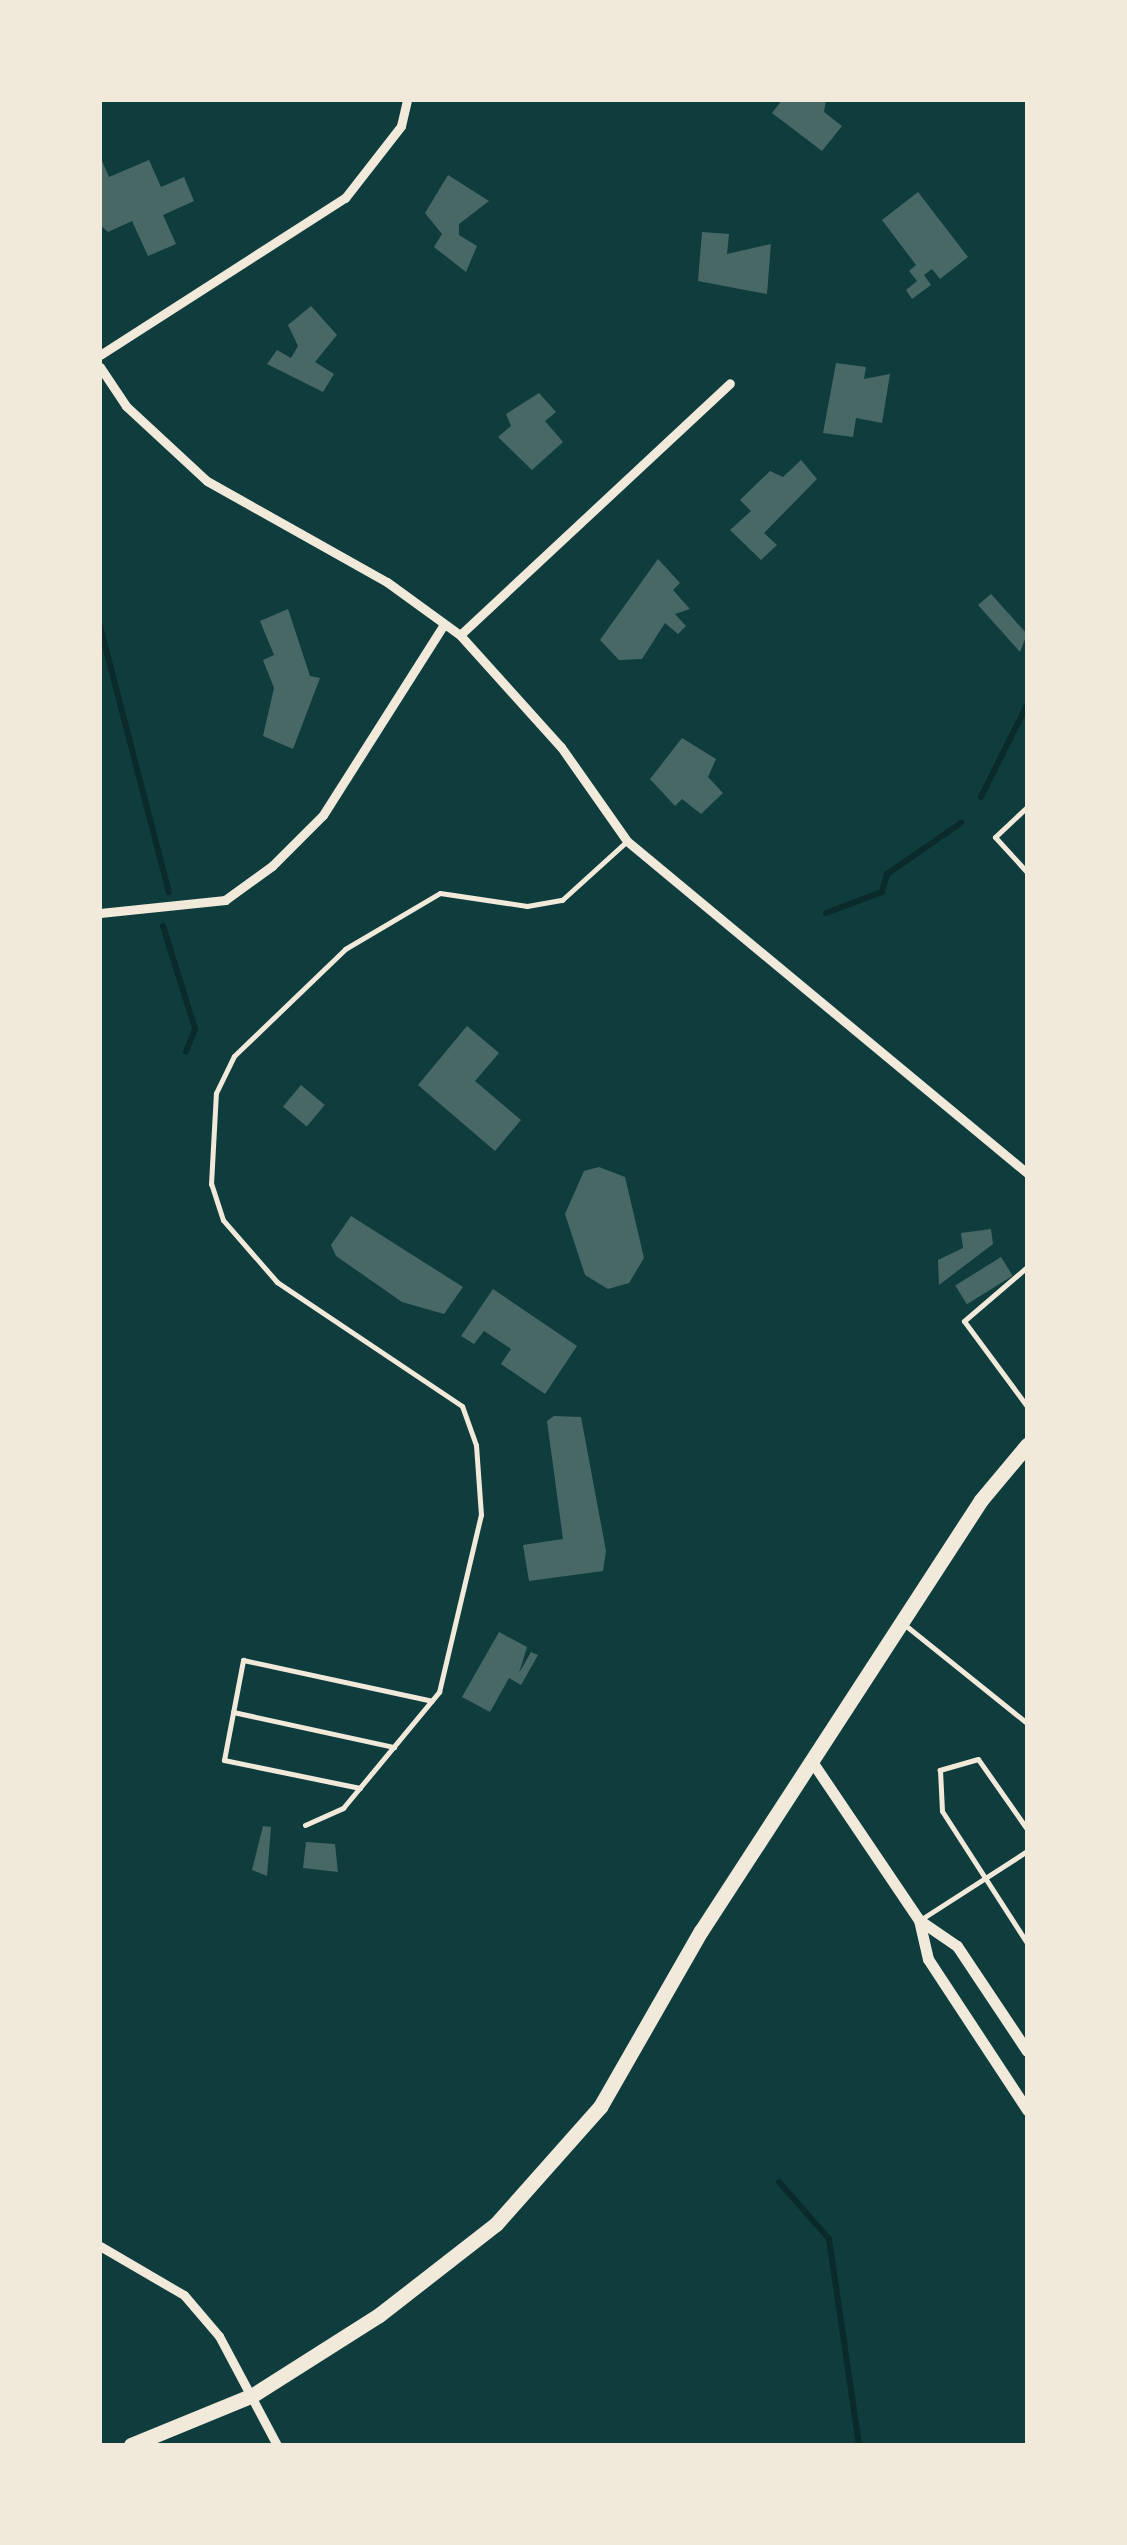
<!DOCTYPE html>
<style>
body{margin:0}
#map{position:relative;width:1127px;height:2545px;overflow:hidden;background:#0f3d3e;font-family:"Open Sans",sans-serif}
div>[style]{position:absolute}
.stream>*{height:6px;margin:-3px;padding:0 3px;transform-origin:3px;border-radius:3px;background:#0a2a2b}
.building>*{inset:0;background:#486865;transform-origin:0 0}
.service>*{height:5px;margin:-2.5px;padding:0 2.5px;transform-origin:2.5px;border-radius:2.5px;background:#f1e9da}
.minor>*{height:9px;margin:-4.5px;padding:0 4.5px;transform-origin:4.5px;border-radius:4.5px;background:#f1e9da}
.tertiary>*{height:11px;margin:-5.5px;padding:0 5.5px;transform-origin:5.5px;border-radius:5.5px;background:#f1e9da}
.primary>*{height:15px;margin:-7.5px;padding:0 7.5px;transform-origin:7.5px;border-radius:7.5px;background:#f1e9da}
span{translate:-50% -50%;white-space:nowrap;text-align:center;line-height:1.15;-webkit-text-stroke:10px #f1e9da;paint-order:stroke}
.frame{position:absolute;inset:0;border:102px solid #f1e9da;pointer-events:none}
</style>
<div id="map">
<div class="stream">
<div style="left:100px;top:626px;width:275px;rotate:75.5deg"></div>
<div style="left:981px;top:797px;width:103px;rotate:-63.4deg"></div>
<div style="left:826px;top:913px;width:60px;rotate:-20.6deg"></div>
<div style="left:882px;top:892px;width:19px;rotate:-74deg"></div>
<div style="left:887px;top:874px;width:90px;rotate:-34.6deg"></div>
<div style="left:163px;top:926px;width:108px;rotate:72.7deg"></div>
<div style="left:195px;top:1029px;width:24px;rotate:112deg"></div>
<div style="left:779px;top:2182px;width:76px;rotate:48.7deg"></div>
<div style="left:829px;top:2239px;width:208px;rotate:81.7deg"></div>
</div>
<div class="building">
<div style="clip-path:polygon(782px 100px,826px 100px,824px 112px,842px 126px,822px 151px,772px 113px)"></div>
<div style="clip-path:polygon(100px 156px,109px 177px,149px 160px,161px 187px,184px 177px,194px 201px,163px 215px,176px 244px,148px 256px,132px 221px,108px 232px,100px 225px)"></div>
<div style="clip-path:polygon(448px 175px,489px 201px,459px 224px,459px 235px,477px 246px,466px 272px,434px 247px,442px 234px,425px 213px)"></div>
<div style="clip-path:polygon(918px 192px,968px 257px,940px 279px,932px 269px,924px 275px,931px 285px,912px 299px,906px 290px,917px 281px,909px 271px,916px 265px,882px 220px)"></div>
<div style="clip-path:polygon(702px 232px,729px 234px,727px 254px,771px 244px,767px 294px,698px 281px)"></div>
<div style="clip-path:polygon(311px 306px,337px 335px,315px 362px,334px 374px,323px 392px,267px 364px,277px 350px,291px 358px,298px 346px,288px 325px)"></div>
<div style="clip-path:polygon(836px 363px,866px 367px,864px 379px,890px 374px,882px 423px,856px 418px,853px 437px,823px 433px)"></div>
<div style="clip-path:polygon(539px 393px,556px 412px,545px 421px,563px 442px,532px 470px,498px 437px,511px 426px,506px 414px)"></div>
<div style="clip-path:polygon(801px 460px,817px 479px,764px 533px,777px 545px,761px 560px,730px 530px,751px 511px,740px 500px,770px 471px,783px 477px)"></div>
<div style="clip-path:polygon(658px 559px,680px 583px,673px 590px,690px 609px,675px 614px,686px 626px,678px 634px,665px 623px,642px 659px,619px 660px,600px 640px)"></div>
<div style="clip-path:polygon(991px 594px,1027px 634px,1020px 652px,978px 605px)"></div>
<div style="clip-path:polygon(288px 609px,310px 676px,320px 678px,293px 749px,263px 736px,274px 688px,263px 660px,274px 655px,260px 621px)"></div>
<div style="clip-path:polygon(682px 738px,716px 759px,708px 777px,723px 793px,701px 814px,682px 799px,675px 806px,650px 779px)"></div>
<div style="clip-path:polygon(467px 1026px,499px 1053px,475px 1081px,521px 1120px,495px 1151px,418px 1085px)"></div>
<div style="left:301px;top:1085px;width:31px;height:28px;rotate:40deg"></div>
<div style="clip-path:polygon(599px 1167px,625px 1177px,644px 1258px,629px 1283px,608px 1289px,585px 1275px,565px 1214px,584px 1171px)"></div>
<div style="clip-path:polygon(351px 1216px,463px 1287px,444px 1314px,402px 1302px,336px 1256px,331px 1245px)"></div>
<div style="clip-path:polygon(991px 1229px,993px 1244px,939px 1285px,938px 1260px,963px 1248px,961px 1233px)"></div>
<div style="left:1001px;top:1257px;width:22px;height:54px;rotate:58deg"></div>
<div style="clip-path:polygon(493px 1289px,577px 1346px,545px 1394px,501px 1364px,511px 1349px,484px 1331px,474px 1344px,461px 1336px)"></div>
<div style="clip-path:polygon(554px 1416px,581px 1417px,606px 1551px,603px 1571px,529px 1581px,523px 1545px,563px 1539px,547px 1421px)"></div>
<div style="clip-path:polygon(499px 1632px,527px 1647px,519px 1673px,531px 1652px,538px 1655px,521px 1685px,509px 1678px,490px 1712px,462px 1697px)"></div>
<div style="clip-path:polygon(263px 1826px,271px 1827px,267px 1876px,252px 1870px)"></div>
<div style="clip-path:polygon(306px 1842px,335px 1844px,338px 1872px,303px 1868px)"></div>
</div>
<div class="service">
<div style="left:1027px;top:807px;width:44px;rotate:136.8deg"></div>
<div style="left:995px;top:837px;width:47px;rotate:47.6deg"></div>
<div style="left:1027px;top:1267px;width:83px;rotate:139.4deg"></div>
<div style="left:964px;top:1321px;width:106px;rotate:53.5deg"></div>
<div style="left:905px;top:1625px;width:156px;rotate:38.8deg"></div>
<div style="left:233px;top:1712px;width:165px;rotate:12.3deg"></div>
<div style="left:360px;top:1788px;width:139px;rotate:-168.4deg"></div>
<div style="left:224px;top:1760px;width:102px;rotate:-79.2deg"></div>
<div style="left:243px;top:1660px;width:193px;rotate:12.2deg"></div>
<div style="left:305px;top:1825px;width:42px;rotate:-24.1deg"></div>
<div style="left:343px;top:1808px;width:151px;rotate:-50.4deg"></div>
<div style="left:439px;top:1692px;width:182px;rotate:-76.7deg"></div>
<div style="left:481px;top:1515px;width:70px;rotate:-94.1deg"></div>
<div style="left:476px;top:1445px;width:41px;rotate:-109.7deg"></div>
<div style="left:462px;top:1406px;width:223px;rotate:-146.2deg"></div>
<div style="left:277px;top:1282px;width:82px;rotate:-131.1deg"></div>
<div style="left:223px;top:1220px;width:38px;rotate:-108deg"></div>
<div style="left:211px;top:1184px;width:91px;rotate:-86.9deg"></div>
<div style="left:216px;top:1093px;width:41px;rotate:-64.1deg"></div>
<div style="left:234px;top:1056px;width:154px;rotate:-43.9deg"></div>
<div style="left:345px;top:949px;width:110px;rotate:-30.5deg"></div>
<div style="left:440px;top:893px;width:88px;rotate:8.5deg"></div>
<div style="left:527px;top:906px;width:36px;rotate:-10deg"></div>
<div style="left:562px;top:900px;width:88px;rotate:-42.2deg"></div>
<div style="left:1027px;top:1829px;width:85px;rotate:-125deg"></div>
<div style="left:978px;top:1759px;width:40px;rotate:164deg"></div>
<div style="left:940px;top:1770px;width:41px;rotate:87.2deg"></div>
<div style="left:942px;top:1811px;width:157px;rotate:57.2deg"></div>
<div style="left:920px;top:1920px;width:127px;rotate:-32.8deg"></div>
</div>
<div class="minor">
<div style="left:100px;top:355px;width:291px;rotate:-32.7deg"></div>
<div style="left:345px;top:198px;width:91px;rotate:-52.1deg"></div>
<div style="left:401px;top:126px;width:27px;rotate:-77deg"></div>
<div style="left:100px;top:367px;width:47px;rotate:56.3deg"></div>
<div style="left:126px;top:406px;width:110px;rotate:42.8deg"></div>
<div style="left:207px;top:481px;width:206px;rotate:29.3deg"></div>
<div style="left:387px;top:582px;width:90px;rotate:36deg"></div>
<div style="left:460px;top:635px;width:151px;rotate:48deg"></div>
<div style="left:561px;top:747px;width:115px;rotate:54.9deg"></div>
<div style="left:627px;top:841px;width:520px;rotate:39.69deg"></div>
<div style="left:460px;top:635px;width:369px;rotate:-43deg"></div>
<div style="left:100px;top:913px;width:126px;rotate:-5.9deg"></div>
<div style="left:225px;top:900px;width:58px;rotate:-35.9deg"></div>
<div style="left:272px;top:866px;width:72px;rotate:-45deg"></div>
<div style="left:323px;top:815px;width:226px;rotate:-57.6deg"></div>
<div style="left:100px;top:2246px;width:97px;rotate:30.3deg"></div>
<div style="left:184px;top:2295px;width:54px;rotate:49.5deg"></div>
<div style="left:219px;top:2336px;width:123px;rotate:62deg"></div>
</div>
<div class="tertiary">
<div style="left:813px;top:1763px;width:189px;rotate:56deg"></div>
<div style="left:919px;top:1920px;width:40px;rotate:77deg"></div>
<div style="left:928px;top:1959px;width:181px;rotate:56.7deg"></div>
<div style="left:919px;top:1920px;width:46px;rotate:34.4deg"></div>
<div style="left:957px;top:1946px;width:126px;rotate:56.3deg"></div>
</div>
<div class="primary">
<div style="left:131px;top:2445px;width:132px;rotate:-22.3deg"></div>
<div style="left:253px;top:2395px;width:149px;rotate:-32.4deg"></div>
<div style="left:379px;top:2315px;width:148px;rotate:-37.9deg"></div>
<div style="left:496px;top:2224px;width:157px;rotate:-48.4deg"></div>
<div style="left:600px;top:2107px;width:203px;rotate:-60.2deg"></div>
<div style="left:701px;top:1931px;width:514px;rotate:-56.99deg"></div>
<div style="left:981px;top:1500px;width:72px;rotate:-50.1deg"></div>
</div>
<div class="frame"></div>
</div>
